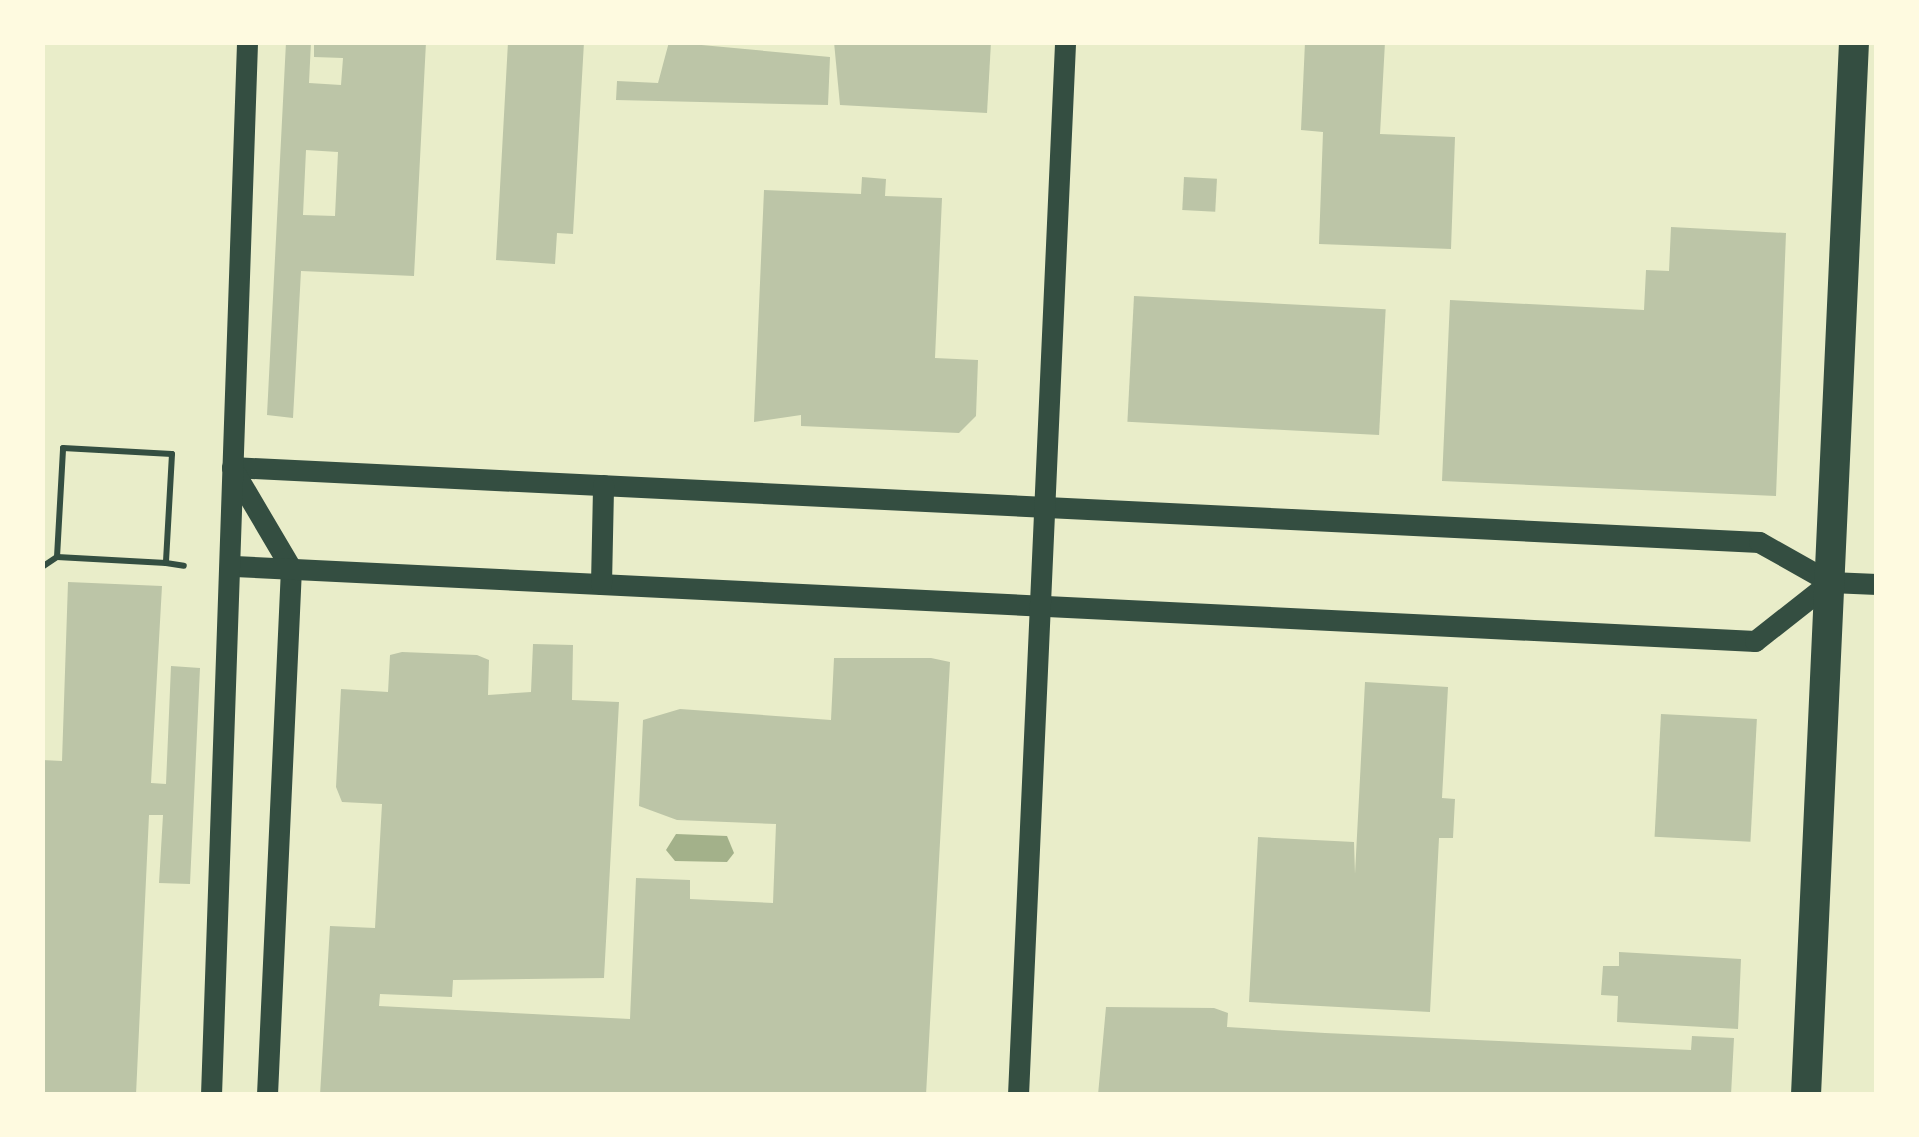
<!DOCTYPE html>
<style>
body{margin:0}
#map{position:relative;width:1919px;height:1137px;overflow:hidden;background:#e9edc9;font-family:Roboto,sans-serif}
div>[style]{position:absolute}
.water>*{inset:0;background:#a3b18a}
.building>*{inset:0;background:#bcc5a7;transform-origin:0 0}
.path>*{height:6px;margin:-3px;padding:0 3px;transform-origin:3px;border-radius:3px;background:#344e41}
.tertiary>*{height:21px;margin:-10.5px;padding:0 10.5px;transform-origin:10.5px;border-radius:10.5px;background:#344e41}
.primary>*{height:30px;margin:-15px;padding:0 15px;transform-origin:15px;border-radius:15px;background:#344e41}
span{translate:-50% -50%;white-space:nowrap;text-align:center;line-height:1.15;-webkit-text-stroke:9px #fefae0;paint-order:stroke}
.frame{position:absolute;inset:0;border:45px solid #fefae0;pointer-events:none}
</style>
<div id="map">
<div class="water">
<div style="clip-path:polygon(676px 834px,727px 836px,734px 853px,727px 862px,675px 861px,666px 850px)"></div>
</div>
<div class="building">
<div style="clip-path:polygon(evenodd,286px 42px,311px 42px,309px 83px,341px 85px,343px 58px,314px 57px,314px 42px,426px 42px,414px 276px,301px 271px,293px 418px,267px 415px,286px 42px,306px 150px,338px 152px,335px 216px,303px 215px,306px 150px)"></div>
<div style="clip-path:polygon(508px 42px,584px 42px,573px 234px,557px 233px,555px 264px,496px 260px)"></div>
<div style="clip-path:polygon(669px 42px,830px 57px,828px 105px,616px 100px,617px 81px,658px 83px)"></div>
<div style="clip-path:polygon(834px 42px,991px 42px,987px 113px,840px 105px)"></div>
<div style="clip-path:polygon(1305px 42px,1385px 42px,1380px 134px,1455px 137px,1451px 249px,1319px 244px,1323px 132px,1301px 130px)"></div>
<div style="clip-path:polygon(862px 177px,886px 179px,885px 196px,942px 198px,935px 358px,978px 360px,976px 416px,959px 433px,801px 426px,801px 415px,754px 422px,764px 190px,861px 194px)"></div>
<div style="left:1184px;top:177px;width:33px;height:33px;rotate:3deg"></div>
<div style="clip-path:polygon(1671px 227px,1786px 233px,1776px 496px,1442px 481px,1450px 300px,1644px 310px,1646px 270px,1669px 271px)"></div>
<div style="left:1134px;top:296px;width:252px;height:126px;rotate:3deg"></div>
<div style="clip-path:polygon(68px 582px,162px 586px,151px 783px,166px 784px,171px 666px,200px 668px,190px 884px,159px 883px,163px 815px,149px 815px,136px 1095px,42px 1095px,42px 760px,62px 761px)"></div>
<div style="clip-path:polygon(533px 644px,573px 645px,572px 700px,619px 702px,604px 978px,453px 980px,452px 997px,380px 994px,379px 1006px,630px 1019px,636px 878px,690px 880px,690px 899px,773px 903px,776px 824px,677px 820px,639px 806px,643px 720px,680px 709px,831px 720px,834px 658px,931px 658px,950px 662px,926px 1095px,320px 1095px,330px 926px,375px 928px,382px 804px,342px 802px,336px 787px,341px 689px,388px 692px,390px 655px,402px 652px,477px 655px,489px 660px,488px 695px,531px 692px)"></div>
<div style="clip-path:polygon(1365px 682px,1448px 687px,1442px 798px,1455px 799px,1453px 838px,1439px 838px,1430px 1012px,1249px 1002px,1258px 837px,1354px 842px,1355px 874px)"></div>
<div style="left:1661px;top:714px;width:96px;height:123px;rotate:3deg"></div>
<div style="clip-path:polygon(1619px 952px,1741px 959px,1738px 1029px,1617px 1022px,1618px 996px,1601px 995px,1603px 966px,1619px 966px)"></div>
<div style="clip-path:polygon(1106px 1007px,1214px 1008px,1228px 1013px,1227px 1027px,1325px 1033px,1691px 1050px,1692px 1036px,1734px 1038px,1731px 1095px,1098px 1095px)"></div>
</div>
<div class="path">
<div style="left:63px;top:448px;width:109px;rotate:3.2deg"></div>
<div style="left:172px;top:454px;width:109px;rotate:93.2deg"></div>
<div style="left:166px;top:563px;width:109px;rotate:-176.8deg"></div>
<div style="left:57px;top:557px;width:109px;rotate:-86.8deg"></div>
<div style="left:166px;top:563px;width:18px;rotate:9deg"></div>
<div style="left:42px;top:567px;width:18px;rotate:-34deg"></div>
</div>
<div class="tertiary">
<div style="left:232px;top:467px;width:1529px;rotate:2.81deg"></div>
<div style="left:1759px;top:542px;width:81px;rotate:29.4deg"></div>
<div style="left:1830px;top:582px;width:47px;rotate:2.4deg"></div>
<div style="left:232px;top:468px;width:116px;rotate:59.5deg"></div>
<div style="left:291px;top:568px;width:528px;rotate:92.61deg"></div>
<div style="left:234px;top:566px;width:1523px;rotate:2.82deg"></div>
<div style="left:1755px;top:641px;width:95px;rotate:-38.2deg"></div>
<div style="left:601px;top:584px;width:99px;rotate:-88.8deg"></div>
<div style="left:211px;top:1095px;width:1054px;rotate:-88.04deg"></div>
<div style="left:1018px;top:1095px;width:1054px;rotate:-87.44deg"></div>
</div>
<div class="primary">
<div style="left:1806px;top:1095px;width:1054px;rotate:-87.39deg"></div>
</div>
<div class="frame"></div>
</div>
